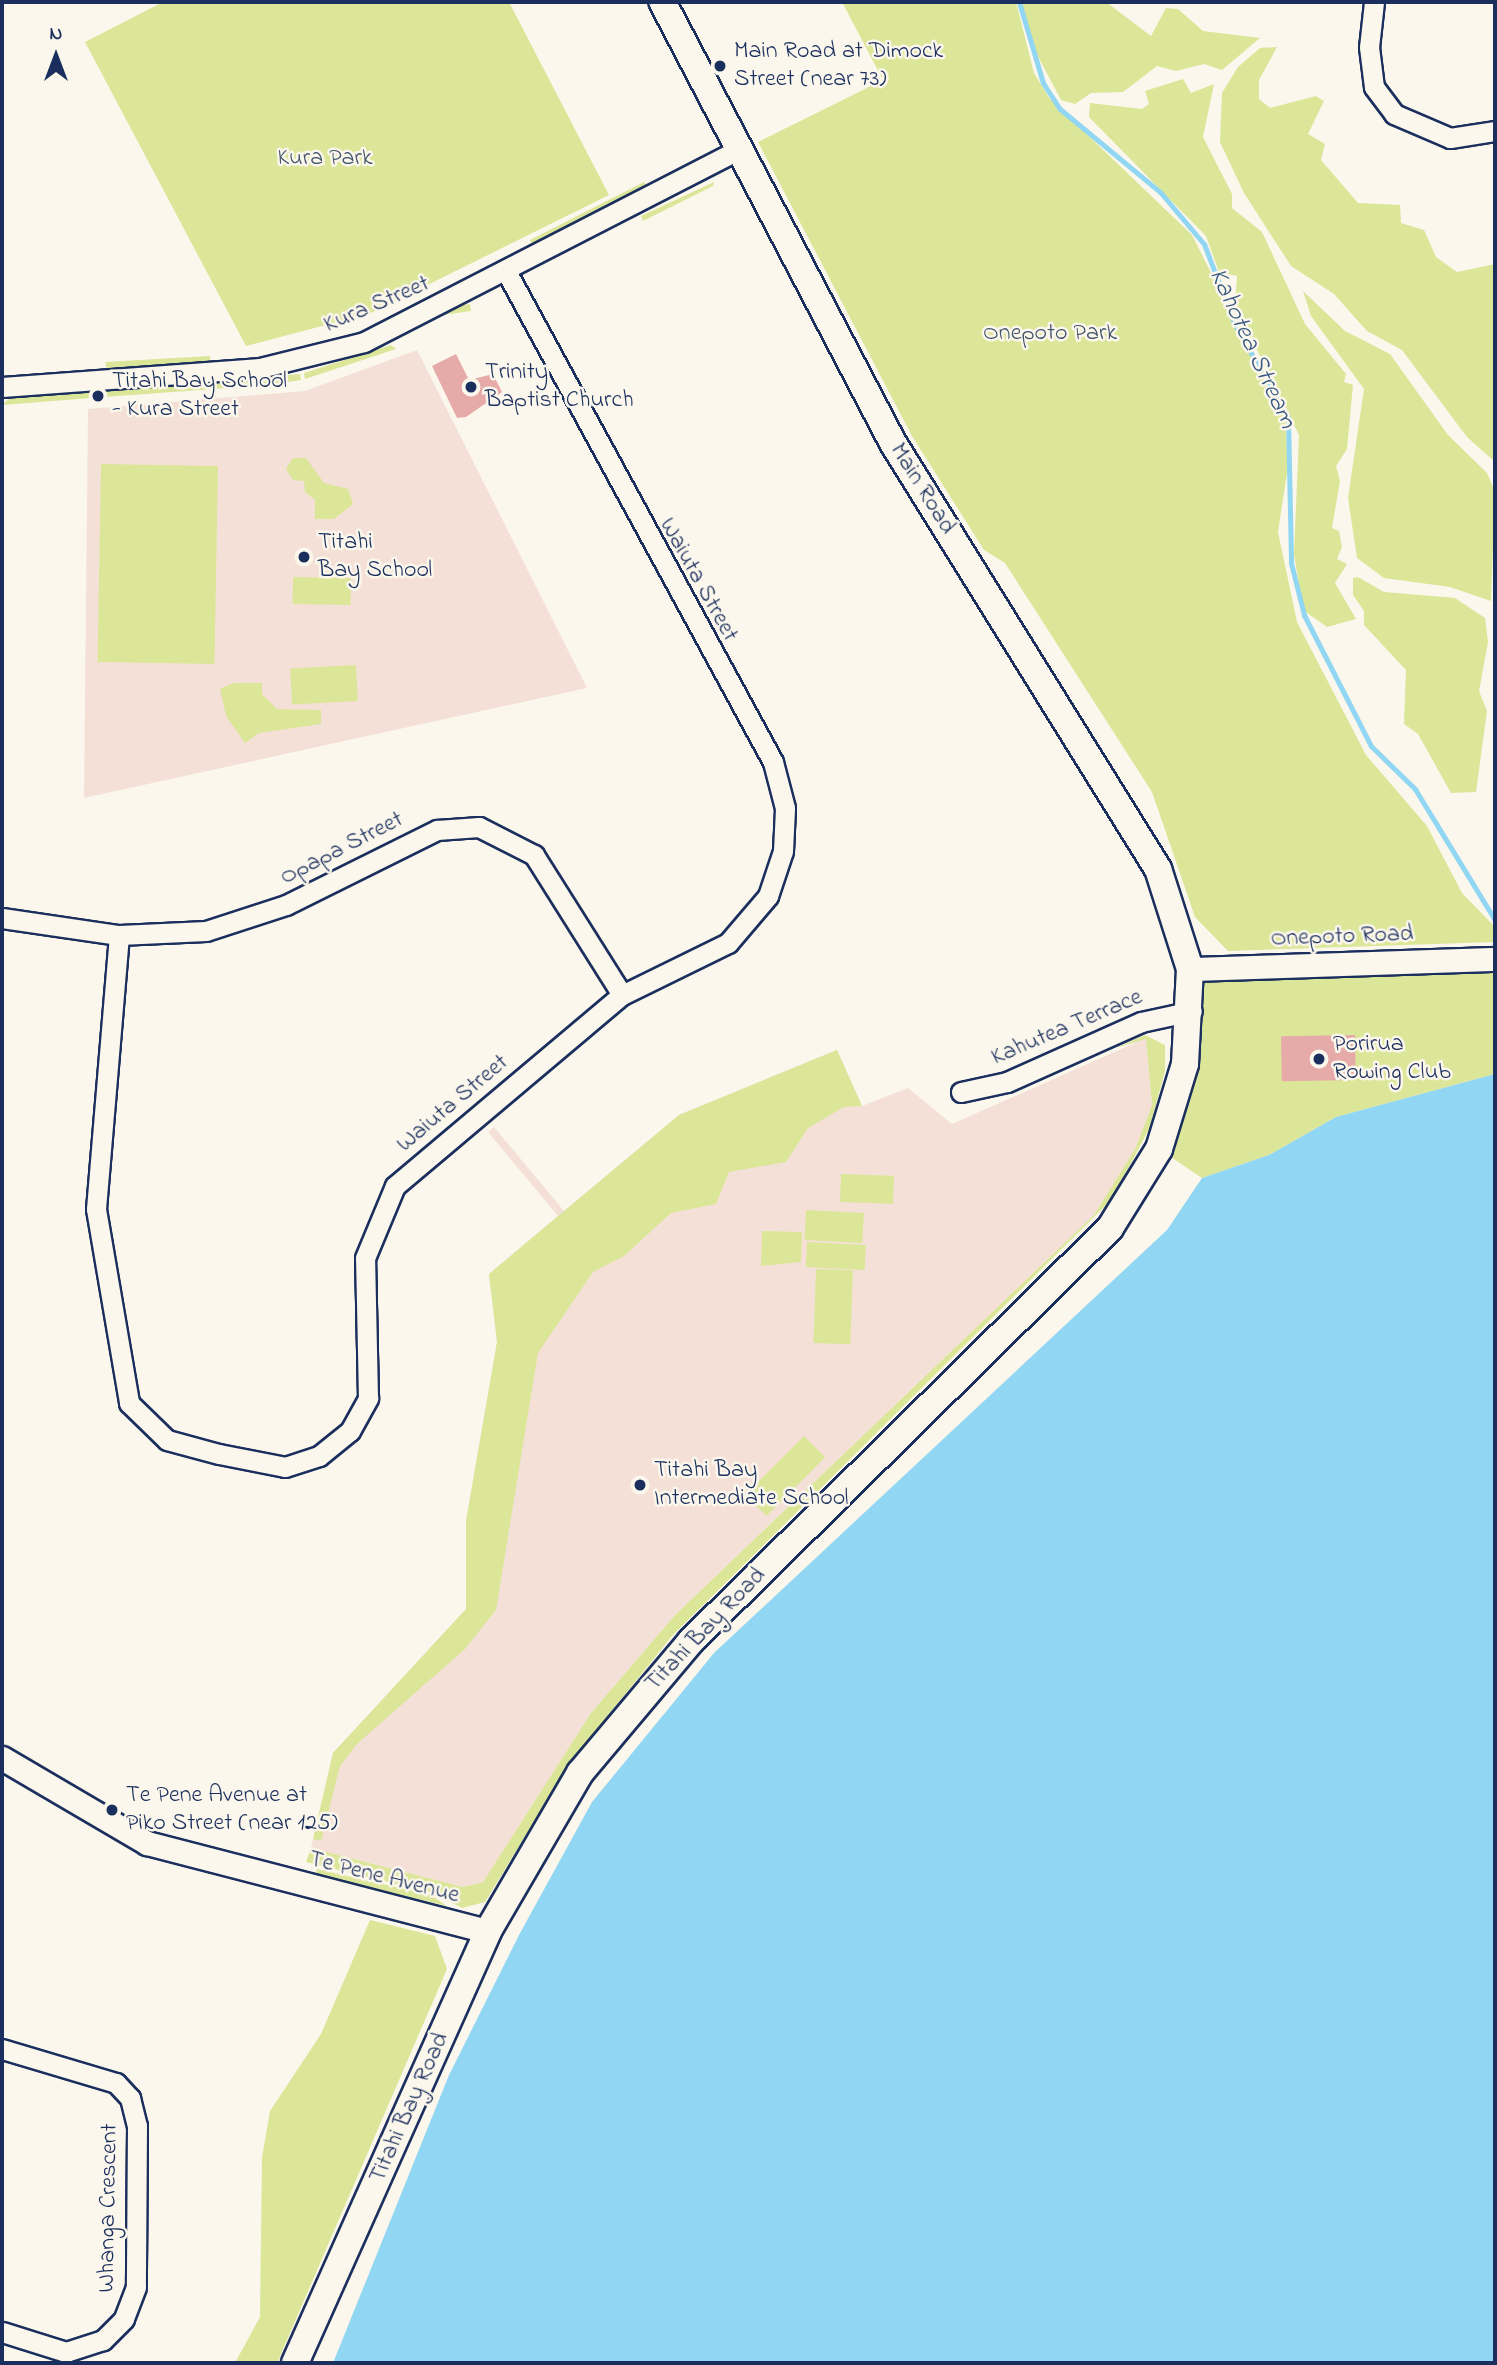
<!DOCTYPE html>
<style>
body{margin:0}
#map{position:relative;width:1497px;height:2365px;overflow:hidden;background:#fbf7ec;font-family:"Indie Flower",sans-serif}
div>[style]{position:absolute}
.built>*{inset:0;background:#f5e0d8}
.green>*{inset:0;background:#dbe699;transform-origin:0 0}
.water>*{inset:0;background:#91d6f2}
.stream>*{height:5px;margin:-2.5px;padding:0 2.5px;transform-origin:2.5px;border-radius:2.5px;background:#91d6f2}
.building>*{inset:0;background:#e6aba9;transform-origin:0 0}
.roads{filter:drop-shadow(2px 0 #1b2f5e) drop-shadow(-2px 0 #1b2f5e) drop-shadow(0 2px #1b2f5e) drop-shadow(0 -2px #1b2f5e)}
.minor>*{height:19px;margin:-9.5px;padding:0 9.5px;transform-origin:9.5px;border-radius:9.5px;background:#fbf7ec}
.tertiary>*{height:23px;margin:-11.5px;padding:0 11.5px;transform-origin:11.5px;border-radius:11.5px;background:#fbf7ec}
.secondary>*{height:26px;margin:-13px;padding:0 13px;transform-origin:13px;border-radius:13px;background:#fbf7ec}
.dots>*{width:19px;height:19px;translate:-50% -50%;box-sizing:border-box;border:4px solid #fbf7ec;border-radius:50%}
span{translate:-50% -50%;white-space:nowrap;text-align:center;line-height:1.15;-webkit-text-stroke:5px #fbf7ec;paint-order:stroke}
.poi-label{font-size:24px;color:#1b2f5e}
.left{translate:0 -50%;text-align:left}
.park-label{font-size:24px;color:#41546a}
.street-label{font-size:24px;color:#1b2f5e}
.water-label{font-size:26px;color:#385983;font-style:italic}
.frame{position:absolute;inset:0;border:4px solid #1b2f5e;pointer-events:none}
.north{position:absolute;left:21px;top:21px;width:70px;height:70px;-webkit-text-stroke:5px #fbf7ec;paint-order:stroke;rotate:0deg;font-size:19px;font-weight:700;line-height:28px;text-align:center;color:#1b2f5e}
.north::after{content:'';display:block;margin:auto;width:24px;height:32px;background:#1b2f5e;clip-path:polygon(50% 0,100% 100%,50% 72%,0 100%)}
</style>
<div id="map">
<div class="built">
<div style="clip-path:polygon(417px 350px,587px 688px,84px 798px,88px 409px,305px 391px)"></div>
<div style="clip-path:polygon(1146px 1038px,1152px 1105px,1135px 1149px,1094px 1215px,675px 1615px,591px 1713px,483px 1882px,463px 1887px,311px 1848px,333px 1753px,466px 1609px,466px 1521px,497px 1342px,489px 1274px,558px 1216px,488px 1132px,494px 1127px,564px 1211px,679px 1115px,837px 1050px,862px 1106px,908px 1088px,952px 1124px)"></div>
</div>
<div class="green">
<div style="clip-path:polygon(163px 2px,509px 2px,609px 195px,371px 313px,246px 346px,85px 42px)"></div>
<div style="clip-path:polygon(842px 2px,1016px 2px,1034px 73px,1050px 99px,1192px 235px,1285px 419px,1288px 467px,1278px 532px,1297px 622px,1366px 755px,1427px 826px,1462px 893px,1495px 927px,1495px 942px,1228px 951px,1195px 917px,1152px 792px,1005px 563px,984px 550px,912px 436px,758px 142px,883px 80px)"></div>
<div style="clip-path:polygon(1021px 2px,1106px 2px,1151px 36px,1166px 8px,1178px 9px,1203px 31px,1260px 38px,1222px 70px,1204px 64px,1176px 71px,1157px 66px,1123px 92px,1091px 93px,1075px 104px,1061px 100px,1033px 47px)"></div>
<div style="clip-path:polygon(1277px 47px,1259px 80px,1259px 99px,1270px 108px,1316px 96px,1324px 101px,1308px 134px,1325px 144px,1321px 160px,1358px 203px,1400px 205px,1401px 223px,1424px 230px,1436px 257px,1457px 272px,1495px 264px,1495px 462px,1467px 437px,1402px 350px,1367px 331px,1334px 294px,1291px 266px,1244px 193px,1220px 142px,1222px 93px,1238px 67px,1260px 48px)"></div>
<div style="clip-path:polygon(1183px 79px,1191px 93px,1214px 84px,1203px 137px,1232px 194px,1232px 208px,1262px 232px,1305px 324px,1346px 374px,1344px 382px,1353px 385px,1347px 449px,1336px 466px,1340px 481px,1332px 528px,1339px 531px,1342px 547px,1337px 559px,1347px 564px,1335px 583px,1356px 619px,1327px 627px,1303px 610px,1294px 554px,1299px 435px,1235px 305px,1237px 276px,1219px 272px,1206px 236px,1089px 117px,1090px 103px,1142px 109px,1149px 104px,1145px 91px)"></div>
<div style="left:644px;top:182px;width:7px;height:128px;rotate:63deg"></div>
<div style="clip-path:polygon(714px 182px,713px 186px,643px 221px,641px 216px)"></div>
<div style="clip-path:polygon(1303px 291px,1345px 331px,1390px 354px,1448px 435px,1487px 473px,1495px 492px,1491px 601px,1450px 587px,1384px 578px,1357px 558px,1348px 498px,1364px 389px,1311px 316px)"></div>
<div style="left:470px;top:304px;width:7px;height:74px;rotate:82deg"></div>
<div style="clip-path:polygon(391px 345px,396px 349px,305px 379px,304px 373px)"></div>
<div style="clip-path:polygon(210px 356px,210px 362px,107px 369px,105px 362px)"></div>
<div style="clip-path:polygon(300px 374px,301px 380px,270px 385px,104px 397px,103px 391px)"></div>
<div style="clip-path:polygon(91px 392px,91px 398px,2px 405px,11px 397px)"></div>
<div style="clip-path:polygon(293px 458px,306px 458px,324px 483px,348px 489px,353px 504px,334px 519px,315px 519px,315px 500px,305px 492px,304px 481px,293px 480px,286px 469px)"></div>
<div style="left:101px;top:464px;width:117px;height:198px;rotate:1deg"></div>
<div style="left:293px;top:577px;width:58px;height:27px;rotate:1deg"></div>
<div style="clip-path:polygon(1358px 577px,1384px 592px,1455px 598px,1485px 618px,1488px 642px,1479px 691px,1487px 711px,1476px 792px,1451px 793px,1418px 734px,1404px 724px,1406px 670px,1364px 625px,1364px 611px,1353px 595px,1353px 578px)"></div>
<div style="left:356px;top:665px;width:36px;height:66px;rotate:87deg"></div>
<div style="clip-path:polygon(233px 683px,262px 683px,262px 694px,277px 709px,321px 710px,321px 724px,259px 733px,245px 743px,226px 716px,220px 689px)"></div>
<div style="clip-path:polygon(1495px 959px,1495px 1074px,1336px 1117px,1269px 1155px,1202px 1178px,1159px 1149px,1190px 969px)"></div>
<div style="clip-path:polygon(1145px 1035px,1165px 1045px,1165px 1071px,1150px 1127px,1112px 1199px,672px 1636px,569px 1764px,485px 1902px,462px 1908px,433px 1893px,306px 1862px,311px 1848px,463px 1887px,483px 1882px,591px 1713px,675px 1615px,1094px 1215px,1135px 1149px,1152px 1105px,1146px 1039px,1116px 1048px)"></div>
<div style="clip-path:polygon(837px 1050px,862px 1106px,844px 1107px,808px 1128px,786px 1162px,729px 1172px,716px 1204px,671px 1213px,624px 1256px,593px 1272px,538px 1353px,496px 1610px,465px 1649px,357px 1744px,340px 1766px,321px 1841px,313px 1839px,333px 1753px,466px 1609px,466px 1521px,497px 1342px,489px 1274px,679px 1115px)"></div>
<div style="left:841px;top:1174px;width:53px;height:28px;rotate:2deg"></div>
<div style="left:806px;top:1210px;width:58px;height:30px;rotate:3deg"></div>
<div style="clip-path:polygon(762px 1231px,802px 1232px,801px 1262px,761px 1266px)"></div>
<div style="left:807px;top:1242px;width:59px;height:25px;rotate:3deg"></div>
<div style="left:816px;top:1269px;width:37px;height:74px;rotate:2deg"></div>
<div style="left:804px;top:1436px;width:30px;height:83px;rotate:45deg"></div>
<div style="clip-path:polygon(317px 1869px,431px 1895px,447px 1906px,316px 1875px)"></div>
<div style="clip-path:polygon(370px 1920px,435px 1936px,447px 1969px,277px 2363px,235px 2363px,260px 2317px,262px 2158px,270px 2111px,321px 2034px)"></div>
</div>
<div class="water">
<div style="clip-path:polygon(1495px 1074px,1495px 2363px,333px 2363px,449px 2075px,519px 1935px,592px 1802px,714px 1653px,1167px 1230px,1202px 1178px,1269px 1155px,1336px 1117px)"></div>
</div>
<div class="stream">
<div style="left:1019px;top:2px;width:84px;rotate:73.5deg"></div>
<div style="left:1043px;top:83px;width:31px;rotate:57deg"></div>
<div style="left:1060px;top:109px;width:131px;rotate:39.7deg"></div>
<div style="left:1161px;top:193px;width:67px;rotate:49.9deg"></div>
<div style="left:1204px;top:244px;width:87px;rotate:69.1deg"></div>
<div style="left:1235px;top:325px;width:106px;rotate:60.1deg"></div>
<div style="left:1288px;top:417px;width:146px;rotate:88.8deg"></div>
<div style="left:1291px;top:563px;width:54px;rotate:76deg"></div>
<div style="left:1304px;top:615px;width:147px;rotate:62.9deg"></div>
<div style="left:1371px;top:746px;width:62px;rotate:44.3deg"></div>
<div style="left:1415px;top:789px;width:153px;rotate:58.6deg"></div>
</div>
<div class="building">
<div style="clip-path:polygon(456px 354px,469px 380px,493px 374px,502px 392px,466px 417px,457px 418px,432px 366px)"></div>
<div style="left:1355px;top:1035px;width:45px;height:74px;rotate:89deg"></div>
</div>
<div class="roads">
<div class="minor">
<div style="left:1374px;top:2px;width:45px;rotate:96.3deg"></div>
<div style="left:1369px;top:47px;width:40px;rotate:82.9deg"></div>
<div style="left:1374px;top:87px;width:34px;rotate:53deg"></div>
<div style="left:1394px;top:114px;width:61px;rotate:23.2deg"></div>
<div style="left:1450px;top:138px;width:46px;rotate:-8.8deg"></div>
<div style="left:2px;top:387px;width:259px;rotate:-4.2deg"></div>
<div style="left:260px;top:368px;width:107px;rotate:-14deg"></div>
<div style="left:364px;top:342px;width:420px;rotate:-27.2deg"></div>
<div style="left:2px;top:918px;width:118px;rotate:8.3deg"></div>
<div style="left:119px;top:935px;width:87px;rotate:-2.6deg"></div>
<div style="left:206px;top:931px;width:84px;rotate:-18deg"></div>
<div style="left:286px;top:905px;width:169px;rotate:-26.4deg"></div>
<div style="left:437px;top:830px;width:42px;rotate:-4.1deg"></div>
<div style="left:479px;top:827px;width:62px;rotate:27deg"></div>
<div style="left:534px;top:855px;width:165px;rotate:57.8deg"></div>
<div style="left:119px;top:935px;width:275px;rotate:94.8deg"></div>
<div style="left:96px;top:1209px;width:197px;rotate:80.3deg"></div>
<div style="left:129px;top:1403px;width:53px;rotate:44.2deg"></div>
<div style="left:167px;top:1440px;width:54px;rotate:15.1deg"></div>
<div style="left:219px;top:1454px;width:67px;rotate:11.1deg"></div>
<div style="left:285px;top:1467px;width:36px;rotate:-18deg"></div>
<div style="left:319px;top:1456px;width:40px;rotate:-39deg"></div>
<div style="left:350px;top:1431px;width:38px;rotate:-61deg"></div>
<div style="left:368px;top:1398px;width:140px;rotate:-91.2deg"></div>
<div style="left:365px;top:1258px;width:78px;rotate:-67.4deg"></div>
<div style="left:395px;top:1186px;width:297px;rotate:-40.1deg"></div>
<div style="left:622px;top:995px;width:118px;rotate:-26.1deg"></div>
<div style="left:728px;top:943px;width:62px;rotate:-49.6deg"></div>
<div style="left:768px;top:896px;width:47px;rotate:-71.6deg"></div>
<div style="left:783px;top:851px;width:43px;rotate:-87.3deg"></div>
<div style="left:785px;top:808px;width:48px;rotate:-104.6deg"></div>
<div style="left:773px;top:762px;width:559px;rotate:-118.54deg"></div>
<div style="left:961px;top:1092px;width:47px;rotate:-12.3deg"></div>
<div style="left:1007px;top:1082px;width:147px;rotate:-24.1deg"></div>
<div style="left:1141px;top:1022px;width:52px;rotate:-12.2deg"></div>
<div style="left:2px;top:2049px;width:119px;rotate:16.6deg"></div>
<div style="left:116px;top:2083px;width:21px;rotate:47deg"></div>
<div style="left:130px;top:2098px;width:29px;rotate:76deg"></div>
<div style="left:137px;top:2126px;width:161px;rotate:90.4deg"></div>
<div style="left:136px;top:2287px;width:34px;rotate:111deg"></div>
<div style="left:124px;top:2319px;width:30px;rotate:135deg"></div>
<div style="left:103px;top:2340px;width:39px;rotate:162deg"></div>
<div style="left:66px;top:2352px;width:67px;rotate:-162.6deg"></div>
</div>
<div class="tertiary">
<div style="left:1190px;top:969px;width:305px;rotate:-1.9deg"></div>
<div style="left:2px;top:1758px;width:168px;rotate:30.4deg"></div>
<div style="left:147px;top:1843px;width:352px;rotate:14.5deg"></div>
</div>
<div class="secondary">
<div style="left:295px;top:2363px;width:473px;rotate:-65.9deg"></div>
<div style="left:488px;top:1931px;width:183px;rotate:-59.8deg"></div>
<div style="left:580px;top:1773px;width:172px;rotate:-49.9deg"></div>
<div style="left:691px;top:1641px;width:588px;rotate:-44.59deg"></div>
<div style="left:1110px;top:1228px;width:93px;rotate:-58.2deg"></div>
<div style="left:1159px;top:1149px;width:89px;rotate:-73deg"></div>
<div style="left:1185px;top:1064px;width:95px;rotate:-87deg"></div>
<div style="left:1190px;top:969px;width:105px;rotate:-107.7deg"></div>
<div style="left:1158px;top:869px;width:502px;rotate:-121.88deg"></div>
<div style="left:893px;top:443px;width:498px;rotate:-117.6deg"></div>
</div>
</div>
<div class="dots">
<div style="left:720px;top:66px;background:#1b2f5e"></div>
<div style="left:471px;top:387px;background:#1b2f5e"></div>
<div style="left:98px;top:396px;background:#1b2f5e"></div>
<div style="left:304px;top:557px;background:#1b2f5e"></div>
<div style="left:1319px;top:1059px;background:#1b2f5e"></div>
<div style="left:640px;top:1485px;background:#1b2f5e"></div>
<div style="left:112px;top:1810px;background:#1b2f5e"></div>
</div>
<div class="poi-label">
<span class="left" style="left:734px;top:66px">Main Road at Dimock<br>Street (near 73)</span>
<span class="left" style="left:485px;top:387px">Trinity<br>Baptist Church</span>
<span class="left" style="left:112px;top:396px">Titahi Bay School<br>- Kura Street</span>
<span class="left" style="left:318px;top:557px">Titahi<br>Bay School</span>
<span class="left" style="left:1333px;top:1059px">Porirua<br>Rowing Club</span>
<span class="left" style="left:654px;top:1485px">Titahi Bay<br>Intermediate School</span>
<span class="left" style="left:126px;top:1810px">Te Pene Avenue at<br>Piko Street (near 125)</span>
</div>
<div class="park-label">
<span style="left:325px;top:159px">Kura Park</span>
<span style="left:1050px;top:334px">Onepoto Park</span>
</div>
<div class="street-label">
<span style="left:377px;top:305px;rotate:-23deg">Kura Street</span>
<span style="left:922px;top:489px;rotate:58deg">Main Road</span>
<span style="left:698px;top:580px;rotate:61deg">Waiuta Street</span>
<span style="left:342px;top:849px;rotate:-27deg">Opapa Street</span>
<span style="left:1342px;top:937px;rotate:-2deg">Onepoto Road</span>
<span style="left:1067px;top:1028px;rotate:-23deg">Kahutea Terrace</span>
<span style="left:453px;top:1104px;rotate:-40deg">Waiuta Street</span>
<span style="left:706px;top:1630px;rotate:-46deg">Titahi Bay Road</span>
<span style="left:384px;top:1878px;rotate:14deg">Te Pene Avenue</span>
<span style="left:410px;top:2108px;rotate:-66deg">Titahi Bay Road</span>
<span style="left:109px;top:2208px;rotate:-89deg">Whanga Crescent</span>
</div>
<div class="water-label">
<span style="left:1251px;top:349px;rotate:65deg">Kahotea Stream</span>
</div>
<div class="frame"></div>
<div class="north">N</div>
</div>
